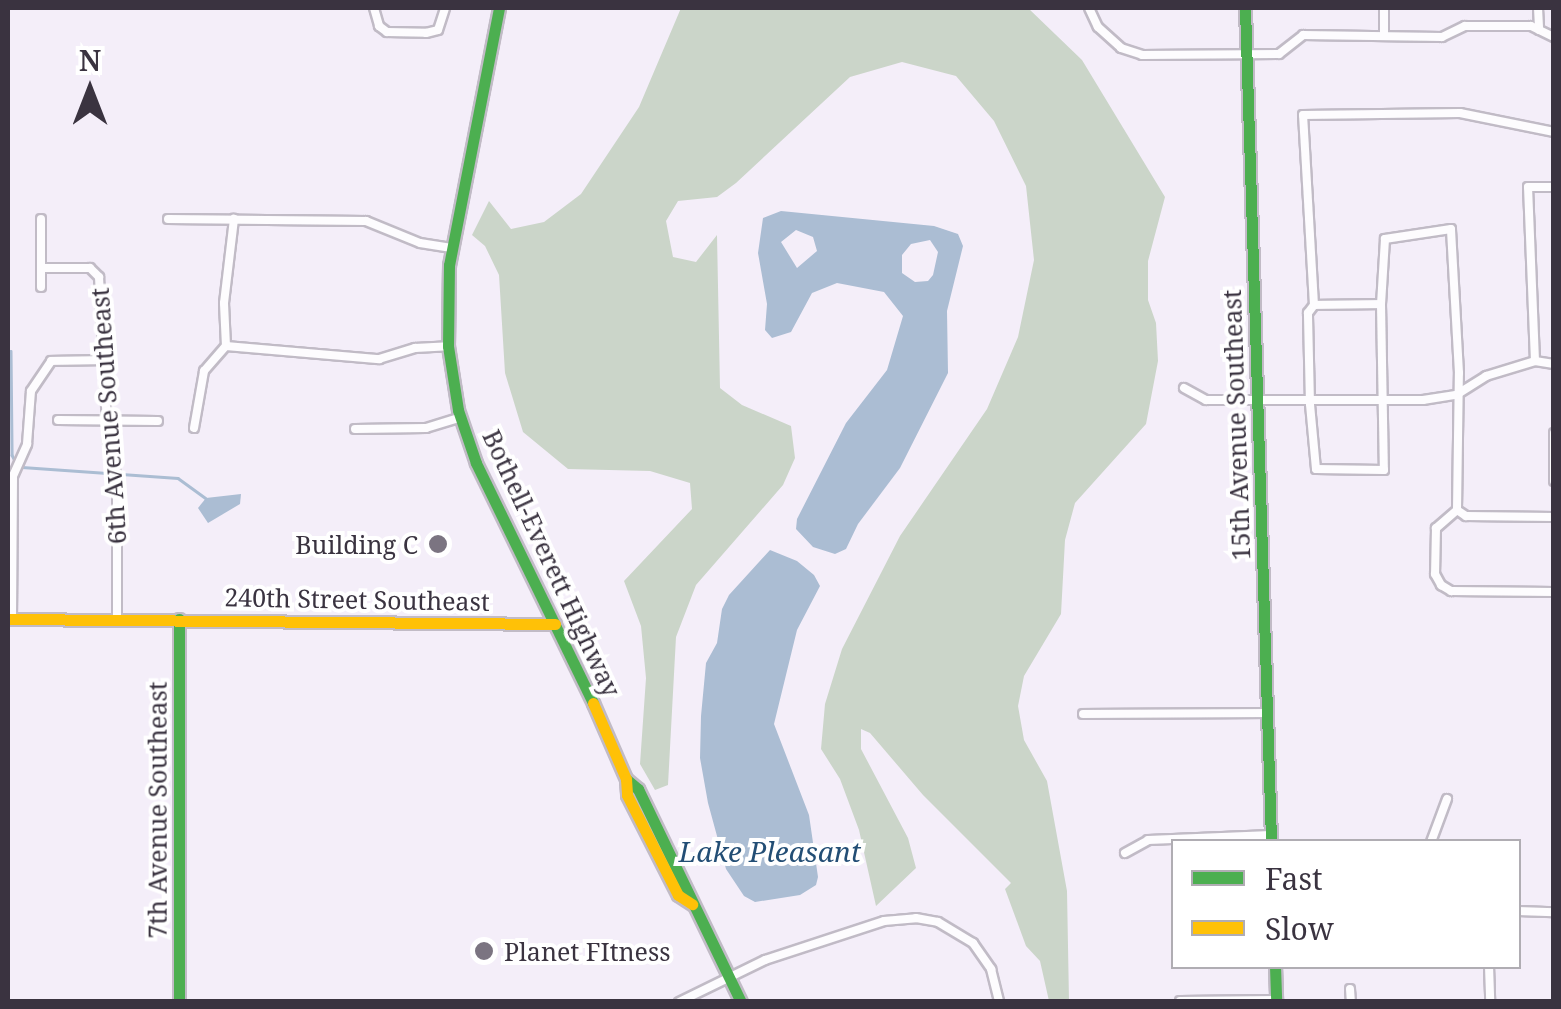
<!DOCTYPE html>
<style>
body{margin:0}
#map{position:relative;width:1561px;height:1009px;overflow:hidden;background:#f4eef9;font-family:"Noto Serif",serif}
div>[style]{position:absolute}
.forest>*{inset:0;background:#cbd5c9}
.water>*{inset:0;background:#abbdd3}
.stream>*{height:2.5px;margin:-1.25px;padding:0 1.25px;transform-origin:1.25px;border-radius:1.25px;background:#abbdd3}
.roads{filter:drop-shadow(2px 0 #c1bbc6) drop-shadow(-2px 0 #c1bbc6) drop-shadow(0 2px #c1bbc6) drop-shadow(0 -2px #c1bbc6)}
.street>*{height:8px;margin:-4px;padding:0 4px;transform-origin:4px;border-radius:4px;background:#fdfcfe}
.fast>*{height:11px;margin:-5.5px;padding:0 5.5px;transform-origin:5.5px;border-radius:5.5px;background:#4caf50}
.slow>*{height:11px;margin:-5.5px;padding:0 5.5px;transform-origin:5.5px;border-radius:5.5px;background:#ffc107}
.dots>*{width:28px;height:28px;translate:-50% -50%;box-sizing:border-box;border:5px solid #fff;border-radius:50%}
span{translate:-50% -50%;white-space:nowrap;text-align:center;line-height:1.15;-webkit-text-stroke:8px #fff;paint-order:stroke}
.street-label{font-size:25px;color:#3a3340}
.poi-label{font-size:25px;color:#3a3340}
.right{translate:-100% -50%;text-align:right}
.left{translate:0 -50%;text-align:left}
.water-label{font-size:28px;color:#234e75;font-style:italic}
.frame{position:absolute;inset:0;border:10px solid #3a3340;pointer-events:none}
.legend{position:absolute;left:1171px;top:839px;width:350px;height:130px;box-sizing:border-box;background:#fff;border:2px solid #b0adb3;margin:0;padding:12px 18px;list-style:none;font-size:30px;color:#3a3340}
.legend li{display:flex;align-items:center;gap:20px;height:50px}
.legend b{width:50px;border:2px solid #b0adb3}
.north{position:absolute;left:40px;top:40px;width:100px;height:100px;-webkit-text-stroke:8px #fff;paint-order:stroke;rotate:0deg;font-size:28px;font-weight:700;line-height:40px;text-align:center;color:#3a3340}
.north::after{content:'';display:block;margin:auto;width:35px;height:45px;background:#3a3340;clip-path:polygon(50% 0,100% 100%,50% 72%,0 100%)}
</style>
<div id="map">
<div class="forest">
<div style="clip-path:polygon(681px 8px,1028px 8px,1082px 60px,1165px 197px,1148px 261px,1148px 300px,1156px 323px,1158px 361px,1146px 424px,1075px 503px,1065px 540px,1061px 614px,1024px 676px,1018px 706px,1024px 740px,1047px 781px,1067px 891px,1069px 1001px,1049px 1001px,1040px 961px,1026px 946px,1005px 889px,1011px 883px,923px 795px,870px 733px,861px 729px,861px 749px,908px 838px,916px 868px,876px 906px,859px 830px,840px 779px,821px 749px,825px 704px,842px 649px,900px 536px,987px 409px,1018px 337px,1034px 260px,1026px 186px,994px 121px,956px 76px,902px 62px,850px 77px,736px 183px,717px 197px,678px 201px,666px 221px,673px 257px,696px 262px,717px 235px,720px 388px,742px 405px,791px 426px,795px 458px,783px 485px,696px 585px,676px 637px,668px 785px,655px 790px,640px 764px,646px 678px,641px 626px,624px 581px,692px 509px,690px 483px,650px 471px,568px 469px,523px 432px,505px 373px,499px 275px,485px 246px,472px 235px,489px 201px,511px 229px,544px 222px,581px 194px,639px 107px)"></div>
</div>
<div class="water">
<div style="clip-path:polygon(evenodd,781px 211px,934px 226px,958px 234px,963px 246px,947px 311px,948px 373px,900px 468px,858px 524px,846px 549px,835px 554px,813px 547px,796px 529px,797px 519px,846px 423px,887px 370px,903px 316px,884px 292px,837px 283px,812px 293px,791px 332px,772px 338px,765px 330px,767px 304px,758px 253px,763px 218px,781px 211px,796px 230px,813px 237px,817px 251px,797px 268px,781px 242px,796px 230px,781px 211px,930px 240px,938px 252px,933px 275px,928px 281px,915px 282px,902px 273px,902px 255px,911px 244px,930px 240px)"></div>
<div style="clip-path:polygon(241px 494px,240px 504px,208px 523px,198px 508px,206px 498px)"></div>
<div style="clip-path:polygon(770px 550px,797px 561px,814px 575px,820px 586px,797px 630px,774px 724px,809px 815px,818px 877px,816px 885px,800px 895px,755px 902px,744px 896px,726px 869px,708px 803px,700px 758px,701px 716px,706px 663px,717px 643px,722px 609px,729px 595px)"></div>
</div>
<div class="stream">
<div style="left:11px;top:351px;width:104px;rotate:89.4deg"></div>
<div style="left:12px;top:455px;width:9px;rotate:63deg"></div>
<div style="left:22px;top:467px;width:156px;rotate:4deg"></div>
<div style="left:178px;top:478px;width:34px;rotate:36deg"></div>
</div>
<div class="roads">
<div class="street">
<div style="left:374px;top:8px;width:19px;rotate:74deg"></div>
<div style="left:379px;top:26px;width:10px;rotate:37deg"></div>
<div style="left:387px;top:32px;width:39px;rotate:1deg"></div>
<div style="left:426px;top:33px;width:12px;rotate:-14deg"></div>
<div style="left:438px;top:30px;width:23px;rotate:-72deg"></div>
<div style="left:1089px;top:8px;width:21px;rotate:65deg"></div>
<div style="left:1098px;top:27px;width:31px;rotate:42deg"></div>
<div style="left:1121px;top:48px;width:22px;rotate:18deg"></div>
<div style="left:1142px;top:55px;width:137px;rotate:-0.4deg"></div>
<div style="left:1279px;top:54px;width:31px;rotate:-38deg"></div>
<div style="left:1303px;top:35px;width:139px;rotate:0.8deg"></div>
<div style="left:1442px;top:37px;width:25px;rotate:-26deg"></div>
<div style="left:1465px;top:26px;width:66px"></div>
<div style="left:1531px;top:26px;width:25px;rotate:26deg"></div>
<div style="left:1384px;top:8px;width:28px;rotate:90deg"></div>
<div style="left:1538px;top:8px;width:22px;rotate:87deg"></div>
<div style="left:41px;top:219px;width:68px;rotate:90deg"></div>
<div style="left:168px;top:219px;width:198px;rotate:0.6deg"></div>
<div style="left:366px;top:221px;width:58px;rotate:22.2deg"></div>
<div style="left:420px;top:243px;width:32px;rotate:9deg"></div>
<div style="left:41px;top:268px;width:49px"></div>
<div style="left:90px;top:268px;width:13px;rotate:45deg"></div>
<div style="left:99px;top:277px;width:168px;rotate:86.9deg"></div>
<div style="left:108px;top:445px;width:32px;rotate:74deg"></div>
<div style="left:117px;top:476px;width:141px;rotate:90deg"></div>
<div style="left:1314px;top:305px;width:67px;rotate:-0.9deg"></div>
<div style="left:226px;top:346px;width:154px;rotate:4.9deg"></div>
<div style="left:379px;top:359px;width:38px;rotate:-17deg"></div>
<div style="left:415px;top:348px;width:33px;rotate:-3deg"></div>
<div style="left:1535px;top:361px;width:174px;rotate:-92.3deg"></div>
<div style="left:1528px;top:187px;width:26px"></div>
<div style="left:1184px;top:388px;width:25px;rotate:29deg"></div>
<div style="left:1206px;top:400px;width:217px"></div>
<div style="left:1423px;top:400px;width:33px;rotate:-9deg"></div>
<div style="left:1456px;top:395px;width:36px;rotate:-32deg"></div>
<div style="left:1486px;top:376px;width:51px;rotate:-17deg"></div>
<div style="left:1535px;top:361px;width:19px;rotate:9deg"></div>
<div style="left:58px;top:420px;width:100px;rotate:0.6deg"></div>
<div style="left:194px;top:428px;width:58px;rotate:-80deg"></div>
<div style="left:204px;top:371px;width:33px;rotate:-49deg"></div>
<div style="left:226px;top:346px;width:43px;rotate:-92.7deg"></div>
<div style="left:224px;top:303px;width:85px;rotate:-83.2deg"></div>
<div style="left:355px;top:429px;width:71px;rotate:-0.8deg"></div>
<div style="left:426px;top:428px;width:37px;rotate:-17deg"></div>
<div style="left:1554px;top:433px;width:48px;rotate:90deg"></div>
<div style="left:1457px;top:510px;width:137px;rotate:-89.2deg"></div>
<div style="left:1459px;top:373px;width:144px;rotate:-93.2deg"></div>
<div style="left:1451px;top:229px;width:67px;rotate:171.4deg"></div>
<div style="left:1385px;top:239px;width:65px;rotate:93.5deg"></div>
<div style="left:1381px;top:304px;width:166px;rotate:89deg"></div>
<div style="left:1384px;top:470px;width:68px;rotate:-179.2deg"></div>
<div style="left:1316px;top:469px;width:65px;rotate:-95.3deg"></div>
<div style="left:1310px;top:404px;width:91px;rotate:-91.3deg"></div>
<div style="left:1308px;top:313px;width:10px;rotate:-53deg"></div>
<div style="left:1314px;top:305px;width:190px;rotate:-93.3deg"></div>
<div style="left:1303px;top:115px;width:157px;rotate:-0.7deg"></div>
<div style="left:1460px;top:113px;width:96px;rotate:11.4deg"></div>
<div style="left:1457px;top:510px;width:28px;rotate:139deg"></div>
<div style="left:1436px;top:528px;width:46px;rotate:91.2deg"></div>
<div style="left:1435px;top:574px;width:13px;rotate:61deg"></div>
<div style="left:1441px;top:585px;width:12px;rotate:31deg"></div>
<div style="left:1451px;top:591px;width:103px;rotate:0.6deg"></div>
<div style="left:1457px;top:510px;width:11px;rotate:34deg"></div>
<div style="left:1466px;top:516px;width:88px;rotate:0.7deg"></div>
<div style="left:12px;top:619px;width:143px;rotate:-89.6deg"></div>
<div style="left:13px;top:476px;width:35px;rotate:-66deg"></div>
<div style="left:27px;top:444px;width:53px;rotate:-85.7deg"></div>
<div style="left:31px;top:391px;width:36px;rotate:-56deg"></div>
<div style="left:51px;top:361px;width:53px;rotate:-1.1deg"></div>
<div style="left:1083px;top:714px;width:184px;rotate:-0.3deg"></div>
<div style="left:1431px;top:842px;width:46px;rotate:-69.6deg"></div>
<div style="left:1125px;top:853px;width:26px;rotate:-29deg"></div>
<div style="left:1148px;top:840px;width:123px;rotate:-2.3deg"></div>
<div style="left:1518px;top:911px;width:36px;rotate:2deg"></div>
<div style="left:1489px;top:966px;width:36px;rotate:88deg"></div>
<div style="left:1350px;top:989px;width:13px;rotate:86deg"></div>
<div style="left:1180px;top:1001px;width:96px;rotate:-0.6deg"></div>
<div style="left:679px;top:1002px;width:96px;rotate:-26deg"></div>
<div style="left:765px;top:960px;width:125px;rotate:-18.1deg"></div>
<div style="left:884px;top:921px;width:32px;rotate:-5deg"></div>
<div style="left:916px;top:918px;width:22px;rotate:10deg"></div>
<div style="left:938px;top:922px;width:41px;rotate:31deg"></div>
<div style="left:973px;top:943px;width:32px;rotate:55deg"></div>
<div style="left:991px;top:969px;width:34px;rotate:76deg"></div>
</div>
<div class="fast">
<div style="left:499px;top:8px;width:262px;rotate:101deg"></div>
<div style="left:449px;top:265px;width:81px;rotate:90.7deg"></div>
<div style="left:448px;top:346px;width:65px;rotate:81.1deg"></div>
<div style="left:458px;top:410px;width:56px;rotate:71.2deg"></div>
<div style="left:476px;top:463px;width:267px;rotate:64deg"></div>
<div style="left:1245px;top:8px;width:834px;rotate:88.21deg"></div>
<div style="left:179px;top:619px;width:383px;rotate:90deg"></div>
<div style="left:626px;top:779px;width:16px;rotate:40deg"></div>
<div style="left:638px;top:789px;width:237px;rotate:64.2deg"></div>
<div style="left:1275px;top:966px;width:36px;rotate:88deg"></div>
</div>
<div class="slow">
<div style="left:8px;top:619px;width:547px;rotate:0.52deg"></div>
<div style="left:593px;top:703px;width:83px;rotate:66.5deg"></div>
<div style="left:626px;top:779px;width:16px;rotate:86deg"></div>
<div style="left:627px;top:795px;width:112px;rotate:63deg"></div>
<div style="left:678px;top:895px;width:17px;rotate:33deg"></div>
</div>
</div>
<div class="dots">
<div style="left:438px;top:544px;background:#7b7481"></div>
<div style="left:484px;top:951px;background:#7b7481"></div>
</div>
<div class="street-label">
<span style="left:108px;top:416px;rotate:-94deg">6th Avenue Southeast</span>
<span style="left:1236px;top:425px;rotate:-92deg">15th Avenue Southeast</span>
<span style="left:552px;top:563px;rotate:65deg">Bothell-Everett Highway</span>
<span style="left:357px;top:599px;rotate:1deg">240th Street Southeast</span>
<span style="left:157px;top:810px;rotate:-90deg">7th Avenue Southeast</span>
</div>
<div class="poi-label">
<span class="right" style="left:418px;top:544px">Building C</span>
<span class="left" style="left:504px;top:951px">Planet FItness</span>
</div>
<div class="water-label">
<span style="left:770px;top:851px">Lake Pleasant</span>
</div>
<div class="frame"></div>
<ul class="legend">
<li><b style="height:12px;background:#4caf50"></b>Fast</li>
<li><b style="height:12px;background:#ffc107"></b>Slow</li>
</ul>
<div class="north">N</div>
</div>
